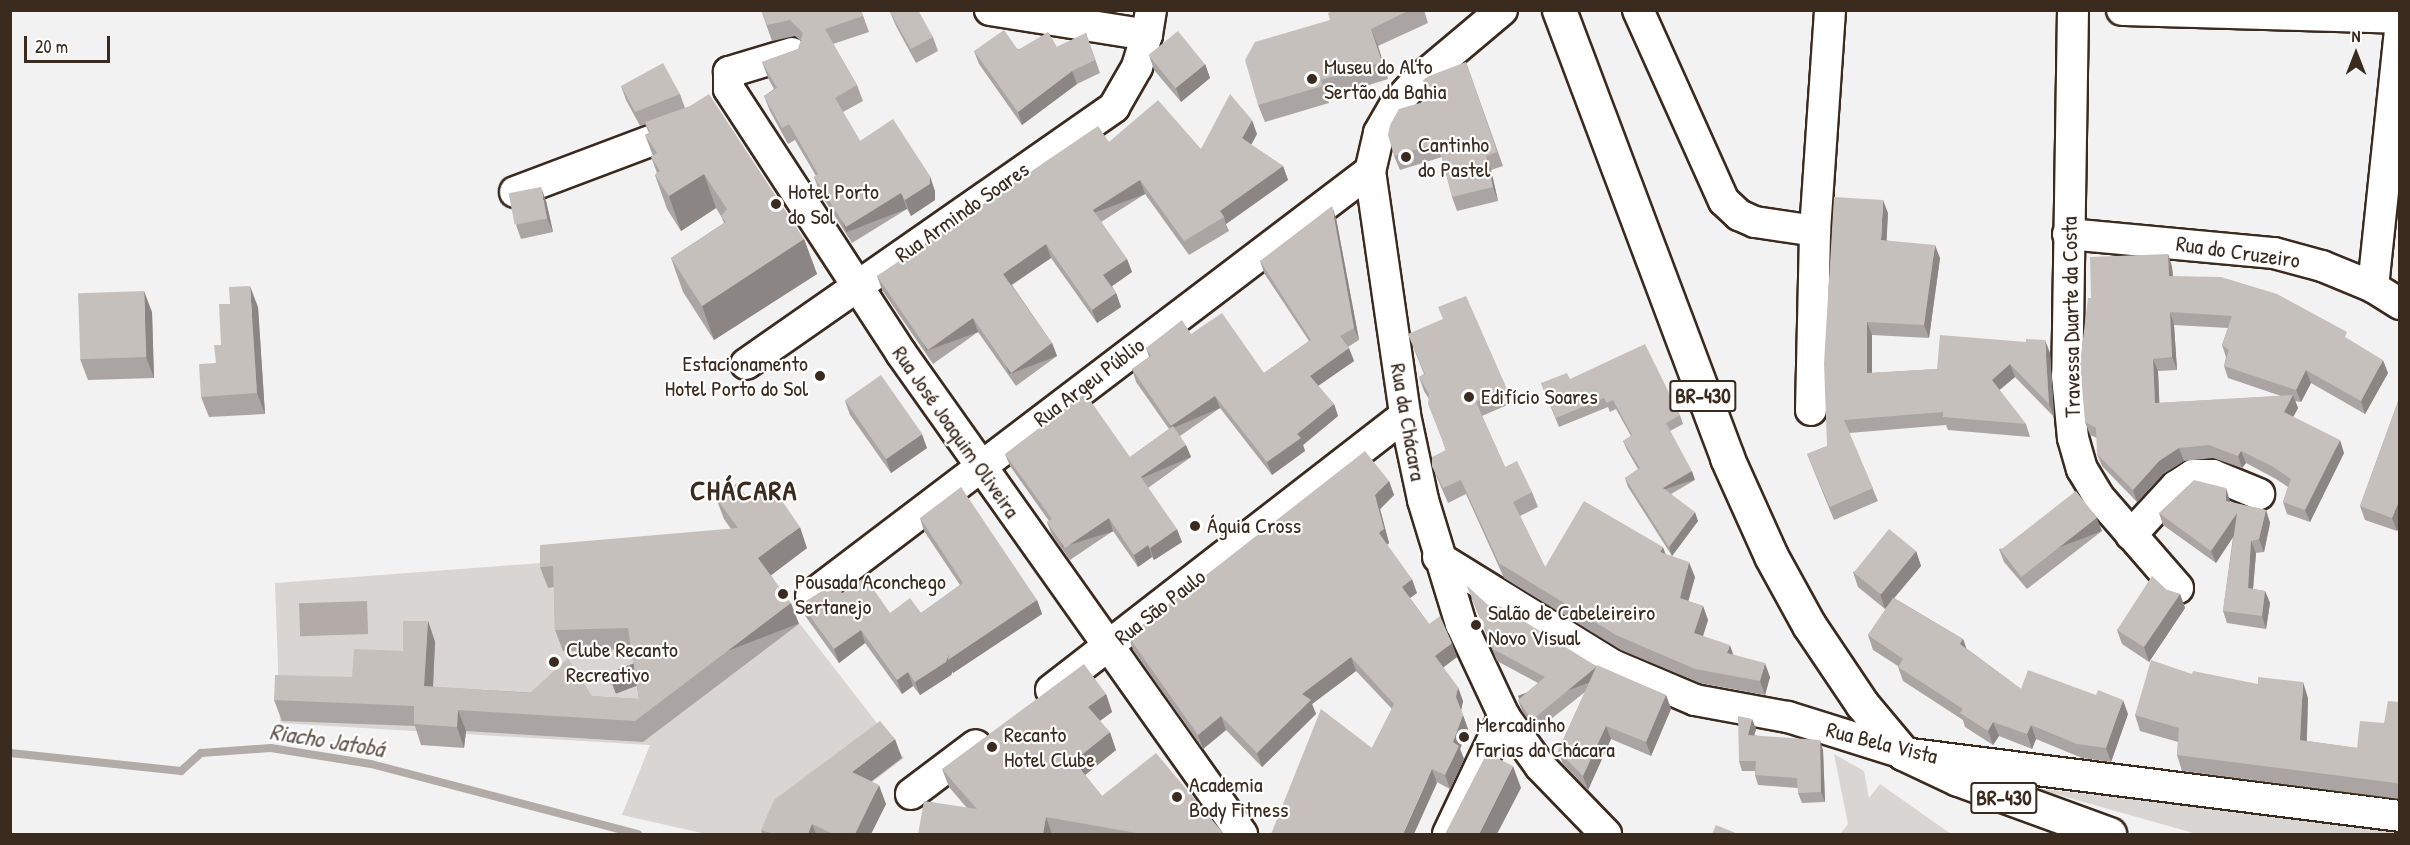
<!DOCTYPE html>
<meta charset="utf-8">
<style>
body{margin:0}
#map{position:relative;width:2410px;height:845px;overflow:hidden;background:#f3f2f2;font-family:"Patrick Hand",sans-serif}
div>[style]{position:absolute}
.green>*{inset:0;background:#d8d5d2}
.water>*{inset:0;background:#b2aba7;transform-origin:0 0}
.stream>*{height:8px;margin:-4px;padding:0 4px;transform-origin:4px;border-radius:4px;background:#b2aba7}
.roads{filter:drop-shadow(2px 0 #3b2a1e) drop-shadow(-2px 0 #3b2a1e) drop-shadow(0 2px #3b2a1e) drop-shadow(0 -2px #3b2a1e)}
.minor>*{height:30px;margin:-15px;padding:0 15px;transform-origin:15px;border-radius:15px;background:#fff}
.major>*{height:33px;margin:-16.5px;padding:0 16.5px;transform-origin:16.5px;border-radius:16.5px;background:#fff}
.wall>*{inset:0;background:#aaa5a3}
.shaded-wall>*{inset:0;background:#8b8684;transform-origin:0 0}
.building>*{inset:0;background:#c6c0bd;transform-origin:0 0}
.dots>*{width:16px;height:16px;translate:-50% -50%;box-sizing:border-box;border:3px solid #fff;border-radius:50%}
span{translate:-50% -50%;white-space:nowrap;text-align:center;line-height:1.15;-webkit-text-stroke:4.5px #fff;paint-order:stroke}
.shield-label span{padding:2px 4px;background:#fff;border:2px solid;border-radius:4px;-webkit-text-stroke-width:0}
.shield-label{font-size:21px;color:#3b2a1e;font-weight:700}
.poi-label{font-size:22px;color:#3b2a1e}
.left{translate:0 -50%;text-align:left}
.right{translate:-100% -50%;text-align:right}
.street-label{font-size:22px;color:#3b2a1e}
.water-label{font-size:24px;color:#65574e;font-style:italic}
.district-label{font-size:28px;color:#3b2a1e;font-weight:700;letter-spacing:1.5px}
.frame{position:absolute;inset:0;border:12px solid #3b2a1e;pointer-events:none}
.north{position:absolute;left:2326px;top:24px;width:60px;height:60px;-webkit-text-stroke:4px #fff;paint-order:stroke;rotate:0deg;font-size:16px;font-weight:700;line-height:24px;text-align:center;color:#3b2a1e}
.north::after{content:'';display:block;margin:auto;width:21px;height:27px;background:#3b2a1e;clip-path:polygon(50% 0,100% 100%,50% 72%,0 100%)}
.scale{position:absolute;left:24px;top:36px;width:86px;height:27px;box-sizing:border-box;border:3px solid #3b2a1e;border-top:0;padding-left:8px;font-size:18px;line-height:21px;white-space:nowrap;color:#3b2a1e;-webkit-text-stroke:4px #fff;paint-order:stroke}
</style>
<div id="map">
<div class="green">
<div style="clip-path:polygon(714px 550px,783px 602px,904px 758px,859px 792px,825px 834px,706px 834px,622px 815px,650px 745px,280px 723px,275px 583px)"></div>
<div style="clip-path:polygon(1834px 754px,1864px 771px,1869px 798px,1880px 784px,1951px 834px,1840px 834px,1848px 824px)"></div>
<div style="clip-path:polygon(2034px 788px,2399px 829px,2399px 834px,2197px 834px)"></div>
</div>
<div class="water">
<div style="left:367px;top:601px;width:33px;height:68px;rotate:88deg"></div>
</div>
<div class="stream">
<div style="left:10px;top:753px;width:172px;rotate:6deg"></div>
<div style="left:181px;top:771px;width:27px;rotate:-42deg"></div>
<div style="left:201px;top:753px;width:70px;rotate:-4.1deg"></div>
<div style="left:271px;top:748px;width:101px;rotate:9.1deg"></div>
<div style="left:371px;top:764px;width:276px;rotate:14.7deg"></div>
</div>
<div class="roads">
<div class="minor">
<div style="left:990px;top:10px;width:159px;rotate:9deg"></div>
<div style="left:1147px;top:35px;width:25px;rotate:-81deg"></div>
<div style="left:1502px;top:10px;width:115px;rotate:139.9deg"></div>
<div style="left:1414px;top:84px;width:28px;rotate:132deg"></div>
<div style="left:1395px;top:105px;width:32px;rotate:120deg"></div>
<div style="left:1379px;top:133px;width:39px;rotate:103deg"></div>
<div style="left:1370px;top:171px;width:246px;rotate:81.8deg"></div>
<div style="left:1405px;top:415px;width:87px;rotate:78deg"></div>
<div style="left:1423px;top:500px;width:130px;rotate:73deg"></div>
<div style="left:1461px;top:624px;width:102px;rotate:64.9deg"></div>
<div style="left:1504px;top:716px;width:62px;rotate:54.2deg"></div>
<div style="left:1540px;top:766px;width:95px;rotate:45.9deg"></div>
<div style="left:1638px;top:10px;width:209px;rotate:65.8deg"></div>
<div style="left:1724px;top:201px;width:21px;rotate:43deg"></div>
<div style="left:1739px;top:215px;width:17px;rotate:24deg"></div>
<div style="left:1755px;top:222px;width:61px;rotate:8.5deg"></div>
<div style="left:2073px;top:10px;width:366px;rotate:90.9deg"></div>
<div style="left:2067px;top:376px;width:62px;rotate:84.5deg"></div>
<div style="left:2073px;top:438px;width:32px;rotate:74deg"></div>
<div style="left:2082px;top:469px;width:31px;rotate:59deg"></div>
<div style="left:2098px;top:496px;width:122px;rotate:49deg"></div>
<div style="left:2122px;top:10px;width:278px;rotate:1.6deg"></div>
<div style="left:792px;top:53px;width:66px;rotate:163.2deg"></div>
<div style="left:729px;top:72px;width:17px;rotate:90deg"></div>
<div style="left:729px;top:89px;width:315px;rotate:56.9deg"></div>
<div style="left:901px;top:353px;width:590px;rotate:54.67deg"></div>
<div style="left:515px;top:192px;width:184px;rotate:-20.7deg"></div>
<div style="left:2068px;top:234px;width:207px;rotate:5.3deg"></div>
<div style="left:2274px;top:253px;width:50px;rotate:15.2deg"></div>
<div style="left:2322px;top:266px;width:55px;rotate:22.4deg"></div>
<div style="left:2373px;top:287px;width:32px;rotate:32deg"></div>
<div style="left:2373px;top:287px;width:256px;rotate:-84deg"></div>
<div style="left:746px;top:364px;width:449px;rotate:-34.9deg"></div>
<div style="left:1114px;top:107px;width:46px;rotate:-60.1deg"></div>
<div style="left:1137px;top:67px;width:34px;rotate:-73deg"></div>
<div style="left:1811px;top:410px;width:179px;rotate:-88.7deg"></div>
<div style="left:1815px;top:231px;width:222px;rotate:-86.1deg"></div>
<div style="left:2131px;top:535px;width:67px;rotate:-47.4deg"></div>
<div style="left:2176px;top:486px;width:20px;rotate:-33deg"></div>
<div style="left:2193px;top:475px;width:20px"></div>
<div style="left:2213px;top:475px;width:50px;rotate:22.4deg"></div>
<div style="left:1438px;top:557px;width:206px;rotate:31.7deg"></div>
<div style="left:1613px;top:665px;width:89px;rotate:23.1deg"></div>
<div style="left:1695px;top:700px;width:95px;rotate:10.4deg"></div>
<div style="left:1788px;top:717px;width:121px;rotate:17.4deg"></div>
<div style="left:1903px;top:753px;width:501px;rotate:7.22deg"></div>
<div style="left:811px;top:596px;width:702px;rotate:-37.25deg"></div>
<div style="left:1051px;top:690px;width:448px;rotate:-37.8deg"></div>
<div style="left:911px;top:794px;width:81px;rotate:-37deg"></div>
<div style="left:1448px;top:834px;width:131px;rotate:-64.6deg"></div>
</div>
<div class="major">
<div style="left:1559px;top:10px;width:478px;rotate:69.4deg"></div>
<div style="left:1727px;top:458px;width:107px;rotate:65.8deg"></div>
<div style="left:1771px;top:556px;width:79px;rotate:61.2deg"></div>
<div style="left:1809px;top:625px;width:95px;rotate:56.1deg"></div>
<div style="left:1862px;top:704px;width:64px;rotate:50.1deg"></div>
<div style="left:1903px;top:753px;width:61px;rotate:25.3deg"></div>
<div style="left:1958px;top:779px;width:161px;rotate:20deg"></div>
</div>
</div>
<div class="wall">
<div style="clip-path:polygon(761px 10px,861px 10px,869px 32px,833px 44px,857px 85px,863px 101px,843px 112px,860px 141px,935px 191px,935px 200px,911px 216px,907px 209px,852px 243px,820px 193px,814px 177px,816px 176px,795px 140px,788px 144px,770px 111px,764px 96px,774px 89px,768px 78px,762px 62px,798px 49px,801px 41px,795px 36px,772px 41px)"></div>
<div style="clip-path:polygon(1335px 10px,1424px 10px,1428px 23px,1378px 46px,1388px 79px,1328px 98px,1329px 103px,1265px 122px,1258px 105px,1330px 20px)"></div>
<div style="clip-path:polygon(890px 12px,933px 37px,938px 51px,916px 63px,896px 26px)"></div>
<div style="clip-path:polygon(1086px 33px,1100px 73px,1077px 84px,1022px 125px,979px 64px,974px 51px,1057px 47px)"></div>
<div style="clip-path:polygon(1149px 55px,1205px 64px,1210px 78px,1181px 102px,1154px 70px)"></div>
<div style="clip-path:polygon(1466px 62px,1503px 166px,1491px 170px,1498px 201px,1457px 211px,1452px 197px,1442px 157px,1400px 170px,1394px 156px,1430px 100px)"></div>
<div style="clip-path:polygon(621px 86px,680px 94px,685px 108px,804px 239px,817px 274px,714px 340px,683px 292px,671px 258px,724px 223px,722px 218px,716px 208px,681px 231px,667px 209px,655px 175px,657px 173px,651px 157px,653px 156px,645px 135px,649px 133px,645px 124px,640px 126px,626px 100px)"></div>
<div style="clip-path:polygon(1257px 134px,1251px 145px,1283px 166px,1288px 180px,1226px 224px,1229px 231px,1189px 255px,1145px 194px,1101px 222px,1127px 259px,1132px 272px,1112px 286px,1116px 293px,1121px 307px,1097px 323px,1051px 258px,1012px 285px,1052px 343px,1057px 356px,1016px 386px,978px 332px,933px 364px,882px 290px,877px 276px,1109px 142px,1201px 149px)"></div>
<div style="clip-path:polygon(546px 201px,553px 232px,521px 239px,516px 225px)"></div>
<div style="clip-path:polygon(1888px 213px,1886px 240px,1940px 258px,1929px 338px,1872px 335px,1872px 373px,1937px 369px,2050px 353px,2054px 417px,2015px 377px,1999px 390px,2026px 424px,2030px 437px,1948px 430px,1946px 425px,1849px 433px,1878px 501px,1834px 520px,1807px 454px,1827px 446px)"></div>
<div style="clip-path:polygon(1336px 218px,1359px 340px,1348px 347px,1354px 361px,1318px 386px,1334px 404px,1338px 416px,1303px 445px,1305px 451px,1272px 475px,1220px 408px,1180px 436px,1191px 457px,1148px 488px,1182px 542px,1154px 560px,1152px 557px,1138px 567px,1113px 531px,1070px 560px,1052px 535px,1047px 522px,1049px 521px,1010px 466px,1005px 454px,1130px 457px,1169px 429px,1136px 382px,1132px 369px,1149px 357px,1146px 348px,1191px 334px,1264px 373px,1309px 341px,1264px 273px,1260px 261px)"></div>
<div style="clip-path:polygon(evenodd,2168px 254px,2172px 267px,2173px 276px,2350px 340px,2388px 373px,2365px 414px,2311px 383px,2301px 402px,2295px 401px,2298px 408px,2293px 417px,2344px 453px,2310px 522px,2287px 514px,2283px 502px,2288px 487px,2276px 479px,2246px 463px,2242px 468px,2213px 458px,2184px 461px,2163px 474px,2137px 502px,2102px 466px,2097px 454px,2097px 438px,2090px 435px,2085px 422px,2091px 298px,2168px 254px,2174px 325px,2228px 328px,2222px 345px,2226px 357px,2224px 366px,2228px 378px,2281px 396px,2159px 403px,2158px 371px,2177px 370px,2174px 325px)"></div>
<div style="clip-path:polygon(258px 307px,265px 414px,209px 417px,201px 397px,216px 363px,221px 345px)"></div>
<div style="clip-path:polygon(152px 312px,154px 378px,88px 380px,80px 359px)"></div>
<div style="clip-path:polygon(1408px 334px,1507px 389px,1512px 403px,1482px 416px,1505px 467px,1532px 492px,1538px 507px,1520px 516px,1545px 567px,1665px 554px,1695px 577px,1688px 601px,1703px 606px,1708px 620px,1703px 636px,1770px 677px,1765px 695px,1700px 683px,1621px 650px,1504px 578px,1466px 494px,1448px 503px,1438px 480px,1432px 466px,1446px 451px,1429px 399px,1424px 391px,1419px 377px,1424px 374px)"></div>
<div style="clip-path:polygon(1570px 379px,1680px 415px,1683px 424px,1670px 431px,1695px 480px,1671px 494px,1698px 521px,1672px 556px,1628px 487px,1625px 478px,1638px 469px,1627px 450px,1623px 441px,1631px 436px,1616px 409px,1610px 412px,1608px 407px,1559px 427px,1541px 383px)"></div>
<div style="clip-path:polygon(2400px 396px,2400px 525px,2397px 531px,2365px 520px,2360px 506px)"></div>
<div style="clip-path:polygon(845px 401px,927px 448px,891px 473px,850px 415px)"></div>
<div style="clip-path:polygon(1389px 481px,1394px 495px,1380px 509px,1389px 543px,1387px 545px,1417px 593px,1410px 598px,1429px 624px,1457px 657px,1443px 667px,1463px 701px,1461px 710px,1468px 729px,1460px 749px,1464px 759px,1450px 789px,1372px 748px,1392px 709px,1356px 671px,1312px 704px,1316px 714px,1262px 767px,1226px 730px,1203px 749px,1133px 650px,1128px 636px)"></div>
<div style="clip-path:polygon(747px 497px,807px 548px,771px 575px,799px 624px,643px 742px,466px 731px,464px 748px,421px 745px,415px 726px,282px 721px,274px 700px,352px 677px,403px 651px,428px 621px,435px 642px,433px 687px,639px 699px,631px 649px,563px 651px,555px 630px,554px 587px,548px 588px,540px 567px,731px 529px,724px 519px,716px 498px)"></div>
<div style="clip-path:polygon(2230px 501px,2230px 502px,2266px 510px,2270px 523px,2264px 552px,2256px 553px,2253px 589px,2265px 591px,2270px 603px,2266px 629px,2227px 623px,2223px 611px,2233px 537px,2216px 563px,2163px 525px,2159px 513px)"></div>
<div style="clip-path:polygon(920px 518px,1037px 600px,1042px 614px,953px 673px,953px 671px,951px 675px,920px 695px,913px 686px,902px 694px,865px 643px,839px 663px,806px 617px,801px 604px,842px 593px,890px 613px,921px 613px,960px 585px,924px 531px)"></div>
<div style="clip-path:polygon(2102px 531px,2027px 589px,2004px 562px,1999px 549px)"></div>
<div style="clip-path:polygon(1916px 551px,1921px 566px,1894px 598px,1963px 639px,1966px 648px,2021px 689px,2128px 714px,2111px 762px,2082px 758px,2036px 739px,2032px 749px,1999px 736px,1993px 745px,1965px 727px,1963px 720px,1903px 681px,1898px 667px,1898px 666px,1873px 650px,1868px 635px,1892px 600px,1885px 609px,1858px 587px,1853px 572px)"></div>
<div style="clip-path:polygon(1467px 586px,1492px 609px,1596px 666px,1666px 695px,1671px 709px,1651px 756px,1611px 739px,1588px 790px,1563px 764px,1558px 751px,1585px 692px,1536px 731px,1522px 711px,1518px 700px,1538px 683px,1497px 661px)"></div>
<div style="clip-path:polygon(2167px 590px,2180px 594px,2185px 608px,2149px 662px,2122px 644px,2117px 630px)"></div>
<div style="clip-path:polygon(2192px 674px,2308px 698px,2307px 741px,2357px 748px,2384px 723px,2400px 702px,2400px 799px,2182px 771px,2177px 755px,2178px 742px,2140px 731px,2135px 715px)"></div>
<div style="clip-path:polygon(1106px 694px,1112px 712px,1100px 721px,1116px 750px,1085px 775px,1102px 796px,1224px 834px,918px 834px,967px 808px,949px 787px,942px 769px)"></div>
<div style="clip-path:polygon(1752px 719px,1756px 729px,1754px 735px,1823px 750px,1825px 802px,1802px 803px,1798px 793px,1798px 788px,1758px 785px,1755px 775px,1755px 771px,1742px 771px,1739px 761px)"></div>
<div style="clip-path:polygon(902px 758px,871px 782px,886px 804px,871px 834px,762px 834px,761px 830px)"></div>
</div>
<div class="shaded-wall">
<div style="clip-path:polygon(1371px 29px,1378px 46px,1388px 79px,1382px 62px)"></div>
<div style="clip-path:polygon(1205px 64px,1210px 78px,1181px 102px,1176px 88px)"></div>
<div style="clip-path:polygon(1072px 71px,1077px 84px,1022px 125px,1018px 112px)"></div>
<div style="clip-path:polygon(1252px 120px,1257px 134px,1247px 152px,1242px 138px)"></div>
<div style="clip-path:polygon(1486px 156px,1491px 170px,1498px 201px,1493px 187px)"></div>
<div style="clip-path:polygon(1283px 166px,1288px 180px,1226px 224px,1224px 217px,1220px 211px)"></div>
<div style="clip-path:polygon(704px 174px,716px 208px,681px 231px,669px 196px)"></div>
<div style="clip-path:polygon(930px 176px,935px 191px,935px 200px,911px 216px,905px 200px)"></div>
<div style="left:1140px;top:180px;width:15px;height:56px;rotate:70deg"></div>
<div style="clip-path:polygon(541px 187px,546px 201px,553px 232px,547px 218px)"></div>
<div style="left:901px;top:193px;width:17px;height:65px;rotate:69deg"></div>
<div style="clip-path:polygon(1883px 200px,1888px 213px,1886px 253px,1881px 240px)"></div>
<div style="clip-path:polygon(1332px 206px,1336px 218px,1359px 340px,1354px 328px)"></div>
<div style="clip-path:polygon(804px 239px,817px 274px,714px 340px,702px 306px)"></div>
<div style="clip-path:polygon(1046px 244px,1051px 258px,1008px 287px,1003px 274px)"></div>
<div style="clip-path:polygon(1935px 245px,1940px 258px,1929px 338px,1924px 325px)"></div>
<div style="clip-path:polygon(2168px 254px,2172px 267px,2174px 289px,2169px 276px)"></div>
<div style="clip-path:polygon(1127px 259px,1132px 272px,1108px 289px,1103px 275px)"></div>
<div style="clip-path:polygon(250px 286px,258px 307px,265px 414px,257px 393px)"></div>
<div style="clip-path:polygon(144px 291px,152px 312px,154px 378px,146px 357px)"></div>
<div style="clip-path:polygon(1116px 293px,1121px 307px,1097px 323px,1092px 310px)"></div>
<div style="clip-path:polygon(2170px 312px,2174px 325px,2177px 370px,2172px 357px)"></div>
<div style="left:973px;top:318px;width:15px;height:55px;rotate:70deg"></div>
<div style="clip-path:polygon(1867px 322px,1872px 335px,1872px 386px,1867px 373px)"></div>
<div style="clip-path:polygon(2045px 340px,2050px 353px,2054px 417px,2049px 404px)"></div>
<div style="left:1052px;top:343px;width:14px;height:51px;rotate:69deg"></div>
<div style="clip-path:polygon(1349px 348px,1354px 361px,1315px 388px,1310px 376px)"></div>
<div style="clip-path:polygon(2153px 359px,2158px 371px,2160px 416px,2155px 403px)"></div>
<div style="clip-path:polygon(2383px 360px,2388px 373px,2365px 414px,2361px 401px)"></div>
<div style="clip-path:polygon(2010px 364px,2015px 377px,1996px 393px,1992px 380px)"></div>
<div style="clip-path:polygon(2306px 370px,2311px 383px,2301px 402px,2296px 390px)"></div>
<div style="clip-path:polygon(2293px 395px,2298px 408px,2289px 425px,2284px 412px)"></div>
<div style="left:1215px;top:396px;width:13px;height:53px;rotate:67deg"></div>
<div style="clip-path:polygon(1334px 404px,1338px 416px,1303px 445px,1305px 451px,1272px 475px,1267px 462px,1297px 434px)"></div>
<div style="clip-path:polygon(922px 434px,927px 448px,891px 473px,886px 459px)"></div>
<div style="clip-path:polygon(2340px 440px,2344px 453px,2310px 522px,2305px 510px)"></div>
<div style="left:1186px;top:445px;width:13px;height:55px;rotate:67deg"></div>
<div style="clip-path:polygon(2179px 448px,2184px 461px,2163px 474px,2137px 502px,2133px 490px,2159px 461px)"></div>
<div style="clip-path:polygon(2241px 451px,2246px 463px,2242px 468px,2238px 456px)"></div>
<div style="left:1692px;top:471px;width:9px;height:34px;rotate:72deg"></div>
<div style="clip-path:polygon(1389px 481px,1394px 495px,1380px 509px,1389px 543px,1384px 547px,1379px 533px,1375px 495px)"></div>
<div style="clip-path:polygon(2226px 488px,2230px 501px,2231px 514px,2226px 501px)"></div>
<div style="clip-path:polygon(2400px 499px,2400px 525px,2397px 531px,2392px 518px)"></div>
<div style="clip-path:polygon(2266px 510px,2270px 523px,2264px 552px,2259px 539px)"></div>
<div style="clip-path:polygon(1695px 512px,1698px 521px,1672px 556px,1669px 547px)"></div>
<div style="clip-path:polygon(2237px 513px,2241px 525px,2216px 563px,2211px 551px)"></div>
<div style="left:1109px;top:518px;width:14px;height:53px;rotate:73deg"></div>
<div style="left:2097px;top:518px;width:14px;height:95px;rotate:69deg"></div>
<div style="clip-path:polygon(800px 527px,807px 548px,766px 579px,758px 558px)"></div>
<div style="clip-path:polygon(1177px 529px,1182px 542px,1154px 560px,1150px 548px)"></div>
<div style="clip-path:polygon(2251px 541px,2256px 553px,2252px 601px,2248px 588px)"></div>
<div style="clip-path:polygon(1148px 545px,1152px 557px,1138px 567px,1134px 555px)"></div>
<div style="clip-path:polygon(1663px 547px,1668px 561px,1660px 552px)"></div>
<div style="clip-path:polygon(1916px 551px,1921px 566px,1885px 609px,1880px 594px)"></div>
<div style="clip-path:polygon(1689px 562px,1695px 577px,1685px 613px,1680px 598px)"></div>
<div style="clip-path:polygon(1412px 579px,1417px 593px,1407px 600px,1402px 587px)"></div>
<div style="clip-path:polygon(2265px 591px,2270px 603px,2266px 629px,2262px 616px)"></div>
<div style="clip-path:polygon(2180px 594px,2185px 608px,2149px 662px,2144px 647px)"></div>
<div style="clip-path:polygon(1037px 600px,1042px 614px,953px 673px,953px 671px,951px 675px,920px 695px,915px 682px,949px 654px)"></div>
<div style="left:791px;top:603px;width:22px;height:196px;rotate:69deg"></div>
<div style="clip-path:polygon(1703px 606px,1708px 620px,1699px 648px,1694px 633px)"></div>
<div style="clip-path:polygon(428px 621px,435px 642px,432px 707px,424px 686px)"></div>
<div style="clip-path:polygon(861px 630px,865px 643px,839px 663px,834px 649px)"></div>
<div style="clip-path:polygon(1963px 639px,1968px 653px,1960px 644px)"></div>
<div style="clip-path:polygon(1452px 643px,1457px 657px,1440px 670px,1435px 656px)"></div>
<div style="clip-path:polygon(1730px 645px,1735px 660px,1727px 653px)"></div>
<div style="clip-path:polygon(1351px 657px,1356px 671px,1312px 704px,1316px 714px,1262px 767px,1257px 753px,1302px 694px)"></div>
<div style="clip-path:polygon(1765px 663px,1770px 677px,1765px 695px,1760px 681px)"></div>
<div style="left:1597px;top:667px;width:12px;height:84px;rotate:70deg"></div>
<div style="clip-path:polygon(908px 672px,913px 686px,902px 694px,897px 680px)"></div>
<div style="clip-path:polygon(2303px 682px,2308px 698px,2306px 756px,2300px 740px)"></div>
<div style="clip-path:polygon(1458px 687px,1463px 701px,1461px 711px,1456px 697px)"></div>
<div style="clip-path:polygon(1106px 694px,1112px 712px,1094px 725px,1088px 707px)"></div>
<div style="clip-path:polygon(1666px 695px,1671px 709px,1651px 756px,1646px 742px)"></div>
<div style="clip-path:polygon(2123px 700px,2128px 714px,2111px 762px,2106px 748px)"></div>
<div style="clip-path:polygon(458px 710px,466px 731px,464px 748px,457px 727px)"></div>
<div style="clip-path:polygon(1463px 715px,1468px 729px,1460px 749px,1464px 759px,1450px 789px,1445px 775px,1453px 742px)"></div>
<div style="clip-path:polygon(1221px 716px,1226px 730px,1203px 749px,1198px 735px)"></div>
<div style="clip-path:polygon(1752px 719px,1756px 729px,1752px 745px,1748px 735px)"></div>
<div style="clip-path:polygon(1993px 722px,1999px 736px,1993px 745px,1988px 731px)"></div>
<div style="clip-path:polygon(2031px 725px,2036px 739px,2032px 749px,2027px 734px)"></div>
<div style="clip-path:polygon(1606px 726px,1611px 739px,1588px 790px,1583px 776px)"></div>
<div style="clip-path:polygon(1110px 732px,1116px 750px,1080px 779px,1074px 761px)"></div>
<div style="clip-path:polygon(895px 739px,902px 758px,858px 791px,852px 772px)"></div>
<div style="clip-path:polygon(1820px 740px,1823px 750px,1825px 802px,1821px 792px)"></div>
<div style="clip-path:polygon(1513px 766px,1521px 788px,1497px 834px,1479px 834px)"></div>
<div style="clip-path:polygon(1432px 769px,1437px 783px,1414px 834px,1403px 834px)"></div>
<div style="clip-path:polygon(879px 785px,886px 804px,871px 834px,855px 834px)"></div>
<div style="clip-path:polygon(1046px 817px,1052px 834px,1043px 834px)"></div>
<div style="clip-path:polygon(812px 824px,816px 834px,808px 834px)"></div>
</div>
<div class="building">
<div style="clip-path:polygon(761px 10px,861px 10px,863px 16px,825px 29px,857px 85px,835px 98px,860px 141px,893px 119px,930px 176px,930px 184px,905px 200px,901px 193px,846px 227px,814px 177px,818px 174px,789px 124px,782px 128px,764px 96px,777px 88px,762px 62px,798px 49px,803px 33px,790px 20px,767px 25px)"></div>
<div style="clip-path:polygon(893px 10px,918px 10px,933px 37px,911px 49px,890px 12px)"></div>
<div style="clip-path:polygon(1335px 10px,1410px 10px,1371px 29px,1382px 62px,1321px 80px,1323px 86px,1258px 105px,1245px 60px,1255px 42px,1330px 20px,1328px 13px)"></div>
<div style="clip-path:polygon(1004px 30px,1018px 50px,1048px 32px,1057px 47px,1086px 33px,1095px 60px,1072px 71px,1018px 112px,974px 51px)"></div>
<div style="left:1178px;top:31px;width:43px;height:38px;rotate:51deg"></div>
<div style="clip-path:polygon(1466px 62px,1497px 152px,1486px 156px,1493px 187px,1452px 197px,1438px 143px,1394px 156px,1388px 135px,1390px 125px,1399px 109px,1430px 100px,1423px 80px,1429px 76px)"></div>
<div style="clip-path:polygon(663px 63px,680px 94px,635px 112px,621px 86px)"></div>
<div style="clip-path:polygon(709px 94px,804px 239px,702px 306px,671px 258px,726px 222px,721px 216px,727px 209px,704px 174px,669px 196px,655px 175px,660px 171px,651px 157px,657px 153px,645px 135px,650px 132px,645px 122px,690px 106px)"></div>
<div style="clip-path:polygon(1230px 94px,1252px 120px,1242px 138px,1283px 166px,1220px 211px,1224px 217px,1184px 241px,1140px 180px,1093px 210px,1127px 259px,1103px 275px,1116px 293px,1092px 310px,1046px 244px,1003px 274px,1052px 343px,1011px 373px,973px 318px,928px 350px,877px 276px,1098px 126px,1109px 142px,1158px 100px,1201px 149px)"></div>
<div style="left:541px;top:187px;width:32px;height:33px;rotate:79deg"></div>
<div style="clip-path:polygon(1834px 197px,1883px 200px,1881px 240px,1935px 245px,1924px 325px,1867px 322px,1867px 373px,1937px 369px,1940px 335px,2026px 342px,2026px 339px,2045px 340px,2049px 404px,2010px 364px,1992px 380px,2026px 424px,1943px 417px,1943px 412px,1844px 420px,1873px 488px,1830px 507px,1807px 454px,1827px 446px,1824px 363px)"></div>
<div style="clip-path:polygon(1332px 206px,1354px 328px,1340px 336px,1349px 348px,1310px 376px,1334px 404px,1297px 434px,1301px 438px,1267px 462px,1215px 396px,1171px 426px,1132px 369px,1151px 356px,1146px 348px,1182px 320px,1191px 334px,1222px 313px,1264px 373px,1311px 340px,1260px 261px)"></div>
<div style="clip-path:polygon(2168px 254px,2169px 276px,2221px 277px,2277px 294px,2347px 332px,2345px 337px,2383px 360px,2361px 401px,2306px 370px,2296px 390px,2224px 366px,2229px 350px,2222px 345px,2232px 316px,2170px 312px,2172px 357px,2153px 359px,2155px 403px,2293px 395px,2284px 412px,2340px 440px,2305px 510px,2283px 502px,2291px 479px,2272px 466px,2241px 451px,2238px 456px,2209px 445px,2179px 448px,2159px 461px,2133px 490px,2097px 454px,2096px 428px,2085px 422px,2080px 363px,2088px 298px,2091px 298px,2090px 257px)"></div>
<div style="clip-path:polygon(250px 286px,257px 393px,201px 397px,199px 364px,216px 363px,214px 345px,221px 345px,219px 304px,230px 304px,229px 287px)"></div>
<div style="left:144px;top:291px;width:66px;height:66px;rotate:88deg"></div>
<div style="clip-path:polygon(1466px 296px,1507px 389px,1476px 402px,1505px 467px,1517px 461px,1532px 492px,1513px 502px,1545px 567px,1584px 501px,1663px 547px,1660px 552px,1689px 562px,1680px 598px,1703px 606px,1694px 633px,1730px 645px,1727px 653px,1765px 663px,1760px 681px,1695px 669px,1616px 635px,1499px 563px,1461px 480px,1443px 488px,1432px 466px,1432px 457px,1446px 450px,1428px 404px,1429px 394px,1419px 377px,1425px 374px,1408px 334px,1443px 319px,1438px 307px)"></div>
<div style="clip-path:polygon(1645px 344px,1680px 415px,1666px 423px,1692px 471px,1663px 488px,1695px 512px,1669px 547px,1625px 478px,1640px 468px,1623px 441px,1632px 435px,1613px 400px,1607px 403px,1604px 398px,1556px 418px,1541px 383px,1567px 373px,1570px 379px)"></div>
<div style="left:881px;top:375px;width:72px;height:44px;rotate:55deg"></div>
<div style="clip-path:polygon(1085px 393px,1130px 457px,1173px 426px,1186px 445px,1141px 477px,1177px 529px,1150px 548px,1148px 545px,1134px 555px,1109px 518px,1065px 548px,1047px 522px,1052px 519px,1005px 454px)"></div>
<div style="clip-path:polygon(2400px 396px,2400px 499px,2392px 518px,2360px 506px)"></div>
<div style="clip-path:polygon(1365px 451px,1389px 481px,1375px 495px,1384px 529px,1379px 533px,1412px 579px,1402px 587px,1429px 624px,1440px 616px,1452px 643px,1435px 656px,1458px 687px,1456px 697px,1463px 715px,1453px 742px,1459px 746px,1445px 775px,1432px 769px,1403px 834px,1271px 834px,1321px 709px,1372px 748px,1394px 704px,1351px 657px,1302px 694px,1311px 700px,1257px 753px,1221px 716px,1198px 735px,1128px 636px)"></div>
<div style="clip-path:polygon(2194px 480px,2226px 488px,2226px 501px,2266px 510px,2259px 539px,2251px 541px,2248px 588px,2265px 591px,2262px 616px,2223px 611px,2237px 513px,2211px 551px,2159px 513px)"></div>
<div style="clip-path:polygon(769px 482px,800px 527px,758px 558px,791px 603px,635px 721px,458px 710px,457px 727px,414px 724px,414px 706px,274px 700px,275px 675px,352px 677px,354px 649px,403px 651px,403px 621px,428px 621px,424px 686px,530px 693px,568px 658px,592px 696px,639px 699px,628px 628px,555px 630px,553px 566px,540px 567px,540px 545px,738px 528px,716px 498px,737px 483px,747px 497px)"></div>
<div style="clip-path:polygon(961px 487px,1037px 600px,948px 660px,949px 654px,946px 662px,915px 682px,908px 672px,897px 680px,861px 630px,834px 649px,801px 604px,835px 583px,842px 593px,865px 577px,890px 613px,910px 598px,921px 613px,963px 583px,920px 518px)"></div>
<div style="left:2076px;top:491px;width:34px;height:96px;rotate:52deg"></div>
<div style="left:1889px;top:529px;width:35px;height:56px;rotate:39deg"></div>
<div style="clip-path:polygon(2152px 576px,2167px 590px,2180px 594px,2144px 647px,2117px 630px)"></div>
<div style="clip-path:polygon(1467px 586px,1492px 609px,1498px 605px,1596px 666px,1595px 668px,1532px 720px,1518px 700px,1545px 677px,1493px 649px)"></div>
<div style="clip-path:polygon(1893px 598px,1963px 639px,1960px 644px,2021px 689px,2028px 670px,2096px 695px,2098px 690px,2123px 700px,2106px 748px,2077px 744px,2031px 725px,2027px 734px,1993px 722px,1988px 731px,1960px 713px,1963px 709px,1898px 667px,1903px 659px,1868px 635px)"></div>
<div style="clip-path:polygon(2151px 660px,2192px 674px,2193px 671px,2258px 684px,2258px 677px,2303px 682px,2300px 740px,2357px 748px,2360px 721px,2384px 723px,2388px 701px,2400px 702px,2400px 785px,2396px 783px,2177px 755px,2179px 728px,2135px 715px)"></div>
<div style="clip-path:polygon(1084px 664px,1106px 694px,1088px 707px,1110px 732px,1074px 761px,1102px 796px,1156px 753px,1224px 834px,1142px 834px,1046px 817px,1043px 834px,918px 834px,924px 801px,977px 809px,942px 769px)"></div>
<div style="clip-path:polygon(1597px 665px,1666px 695px,1646px 742px,1606px 726px,1583px 776px,1558px 751px)"></div>
<div style="clip-path:polygon(1738px 716px,1752px 719px,1748px 735px,1820px 740px,1821px 792px,1798px 793px,1797px 778px,1755px 775px,1756px 761px,1739px 761px)"></div>
<div style="clip-path:polygon(880px 721px,895px 739px,852px 772px,879px 785px,855px 834px,833px 834px,812px 824px,808px 834px,773px 834px,761px 830px,774px 800px)"></div>
<div style="clip-path:polygon(1487px 753px,1513px 766px,1479px 834px,1445px 834px)"></div>
<div style="clip-path:polygon(1716px 825px,1738px 834px,1712px 834px)"></div>
</div>
<div class="dots">
<div style="left:1312px;top:79px;background:#3b2a1e"></div>
<div style="left:1406px;top:157px;background:#3b2a1e"></div>
<div style="left:776px;top:204px;background:#3b2a1e"></div>
<div style="left:820px;top:376px;background:#3b2a1e"></div>
<div style="left:1469px;top:397px;background:#3b2a1e"></div>
<div style="left:1195px;top:526px;background:#3b2a1e"></div>
<div style="left:783px;top:594px;background:#3b2a1e"></div>
<div style="left:1476px;top:625px;background:#3b2a1e"></div>
<div style="left:554px;top:662px;background:#3b2a1e"></div>
<div style="left:1464px;top:737px;background:#3b2a1e"></div>
<div style="left:992px;top:747px;background:#3b2a1e"></div>
<div style="left:1177px;top:797px;background:#3b2a1e"></div>
</div>
<div class="shield-label">
<span style="left:1703px;top:396px">BR-430</span>
<span style="left:2004px;top:798px">BR-430</span>
</div>
<div class="poi-label">
<span class="left" style="left:1324px;top:79px">Museu do Alto<br>Sertão da Bahia</span>
<span class="left" style="left:1418px;top:157px">Cantinho<br>do Pastel</span>
<span class="left" style="left:788px;top:204px">Hotel Porto<br>do Sol</span>
<span class="right" style="left:808px;top:376px">Estacionamento<br>Hotel Porto do Sol</span>
<span class="left" style="left:1481px;top:397px">Edifício Soares</span>
<span class="left" style="left:1207px;top:526px">Águia Cross</span>
<span class="left" style="left:795px;top:594px">Pousada Aconchego<br>Sertanejo</span>
<span class="left" style="left:1488px;top:625px">Salão de Cabeleireiro<br>Novo Visual</span>
<span class="left" style="left:566px;top:662px">Clube Recanto<br>Recreativo</span>
<span class="left" style="left:1476px;top:737px">Mercadinho<br>Farias da Chácara</span>
<span class="left" style="left:1004px;top:747px">Recanto<br>Hotel Clube</span>
<span class="left" style="left:1189px;top:797px">Academia<br>Body Fitness</span>
</div>
<div class="street-label">
<span style="left:962px;top:212px;rotate:-35deg">Rua Armindo Soares</span>
<span style="left:2238px;top:252px;rotate:8deg">Rua do Cruzeiro</span>
<span style="left:2071px;top:317px;rotate:-91deg">Travessa Duarte da Costa</span>
<span style="left:1089px;top:382px;rotate:-37deg">Rua Argeu Públio</span>
<span style="left:1408px;top:422px;rotate:80deg">Rua da Chácara</span>
<span style="left:956px;top:432px;rotate:55deg">Rua José Joaquim Oliveira</span>
<span style="left:1160px;top:607px;rotate:-38deg">Rua São Paulo</span>
<span style="left:1882px;top:743px;rotate:14deg">Rua Bela Vista</span>
</div>
<div class="water-label">
<span style="left:327px;top:740px;rotate:9deg">Riacho Jatobá</span>
</div>
<div class="district-label">
<span style="left:744px;top:490px">CHÁCARA</span>
</div>
<div class="frame"></div>
<div class="north">N</div>
<div class="scale">20 m</div>
</div>
